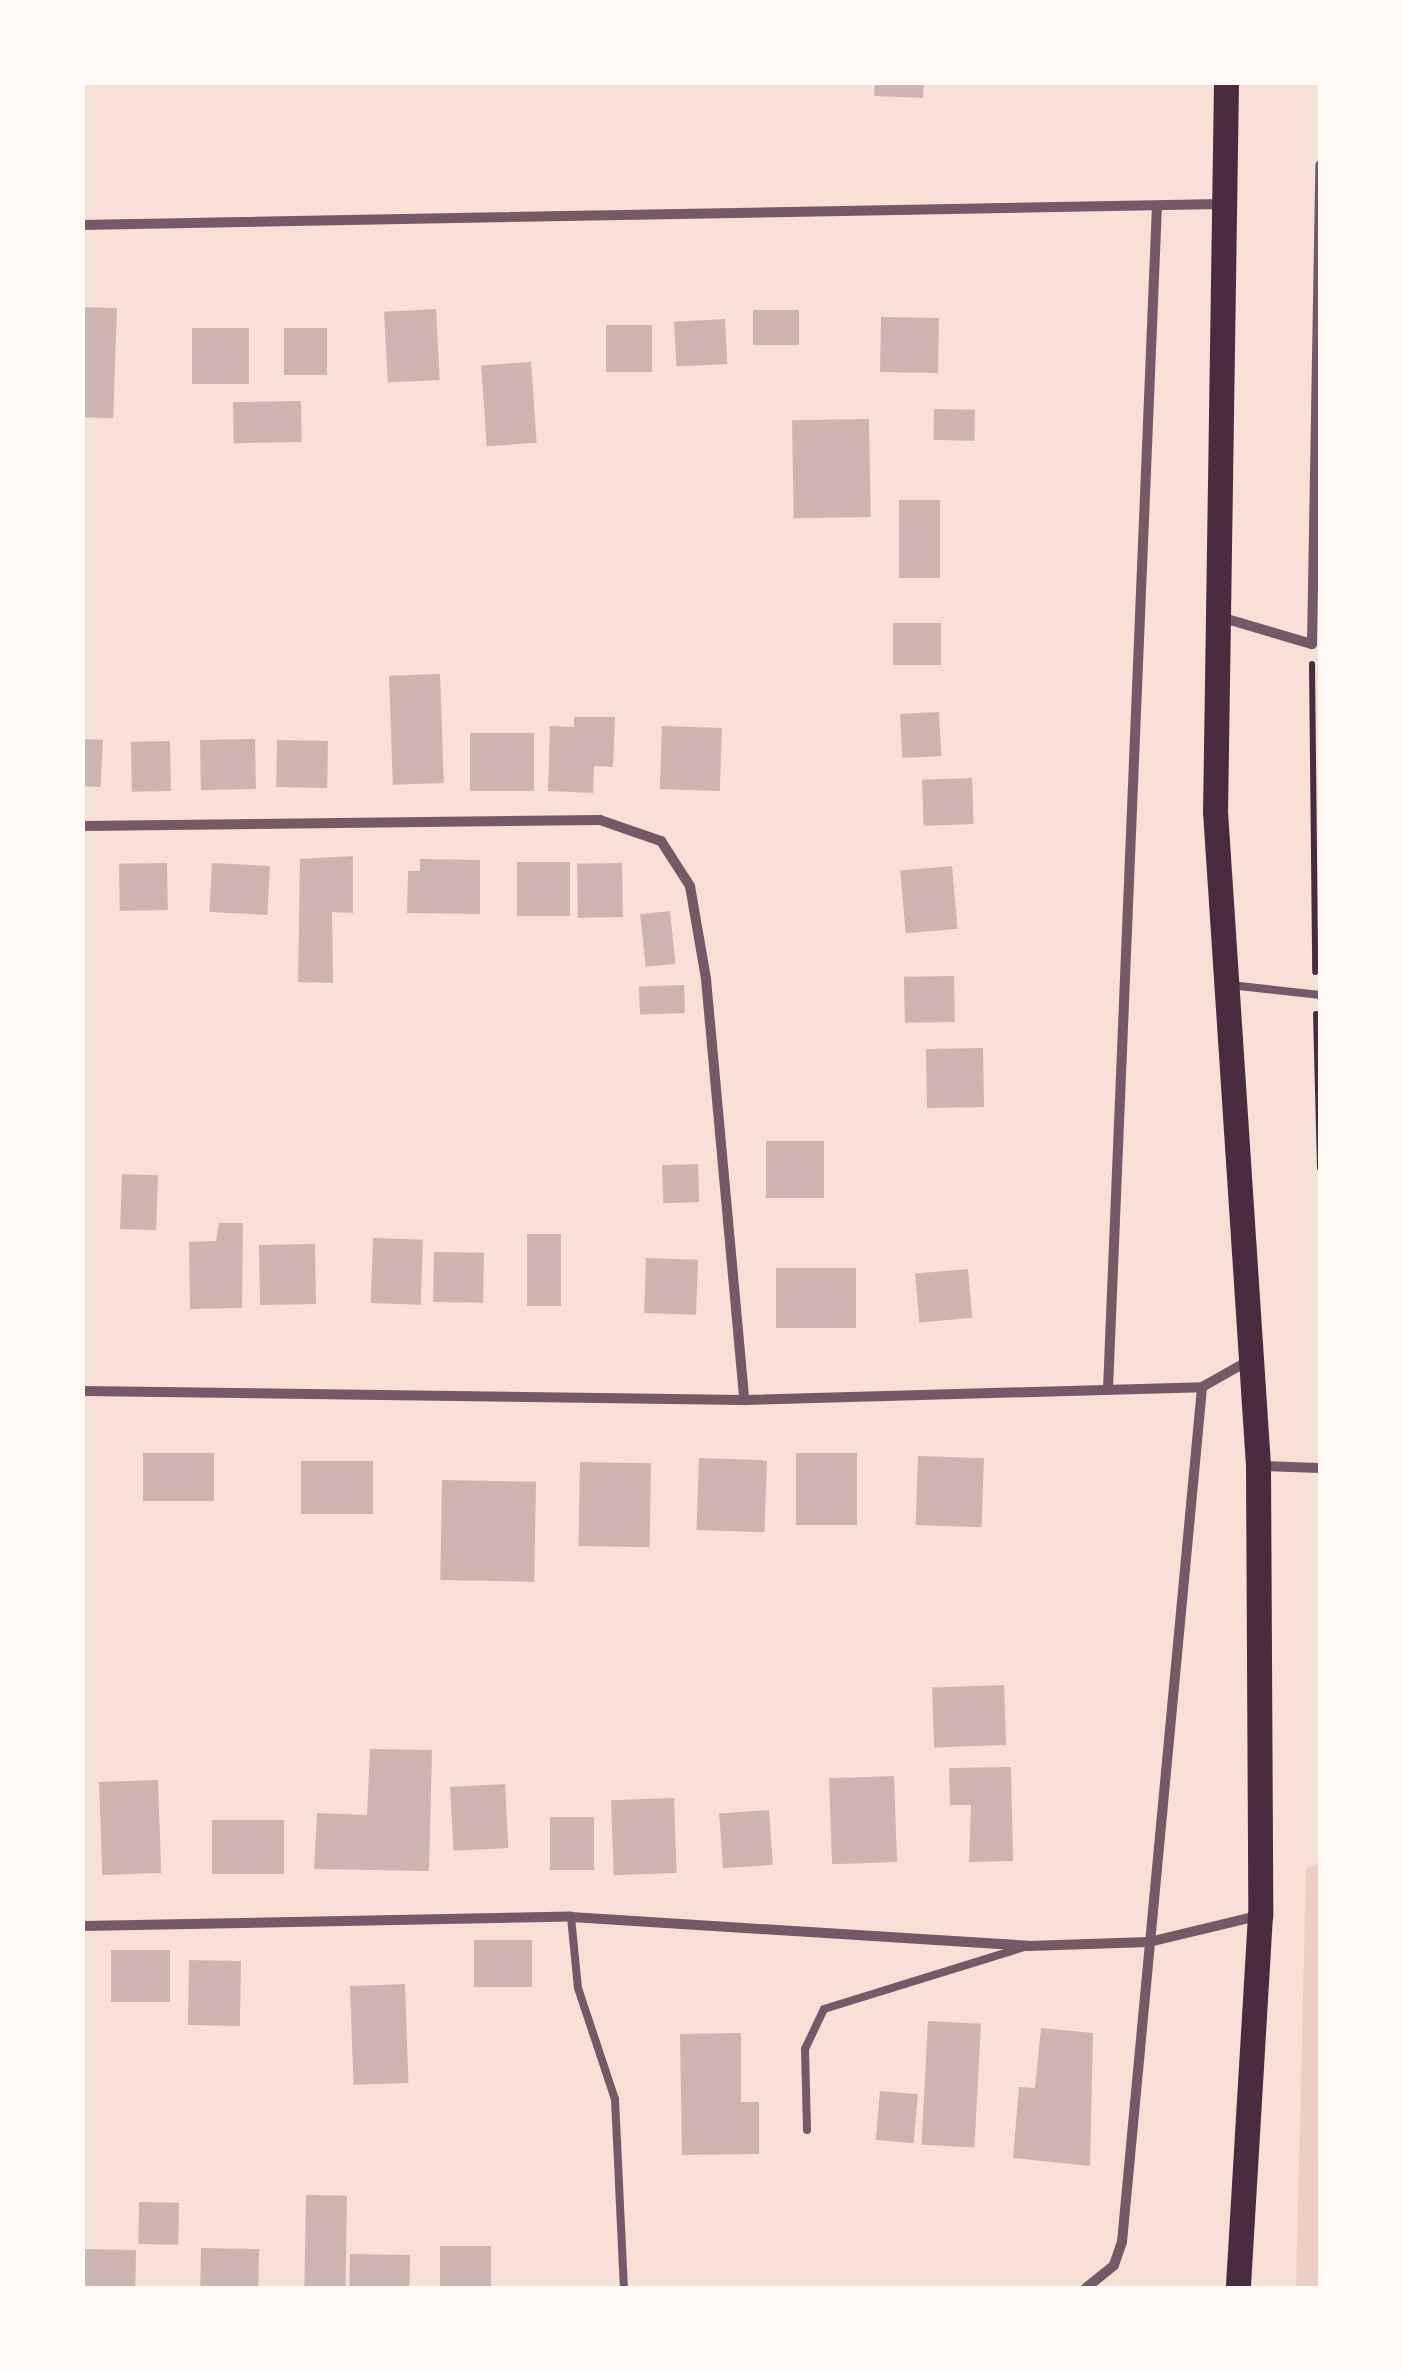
<!DOCTYPE html>
<style>
body{margin:0}
#map{position:relative;width:1403px;height:2371px;overflow:hidden;background:#f7e1d7;font-family:Mulish,sans-serif}
div>[style]{position:absolute}
.green>*{inset:0;background:#ebcfc5}
.building>*{inset:0;background:#ccb4b1;transform-origin:0 0}
.path>*{height:6px;margin:-3px;padding:0 3px;transform-origin:3px;border-radius:3px;background:#4a2c40}
.service>*{height:8px;margin:-4px;padding:0 4px;transform-origin:4px;border-radius:4px;background:#755966}
.minor>*{height:10px;margin:-5px;padding:0 5px;transform-origin:5px;border-radius:5px;background:#755966}
.primary>*{height:25px;margin:-12.5px;padding:0 12.5px;transform-origin:12.5px;border-radius:12.5px;background:#4a2c40}
span{translate:-50% -50%;white-space:nowrap;text-align:center;line-height:1.15;-webkit-text-stroke:9px #fffaf5;paint-order:stroke}
.frame{position:absolute;inset:0;border:85px solid #fffaf5;pointer-events:none}
</style>
<div id="map">
<div class="green">
<div style="clip-path:polygon(1320px 1863px,1320px 2288px,1296px 2288px,1306px 1869px)"></div>
</div>
<div class="building">
<div style="clip-path:polygon(875px 82px,924px 82px,923px 98px,874px 96px)"></div>
<div style="left:82px;top:307px;width:35px;height:110px;rotate:2deg"></div>
<div style="left:436px;top:309px;width:71px;height:52px;rotate:87deg"></div>
<div style="left:753px;top:310px;width:46px;height:35px"></div>
<div style="left:881px;top:317px;width:58px;height:55px;rotate:1deg"></div>
<div style="left:725px;top:319px;width:45px;height:51px;rotate:87deg"></div>
<div style="left:606px;top:325px;width:46px;height:47px"></div>
<div style="left:192px;top:328px;width:57px;height:56px"></div>
<div style="left:284px;top:328px;width:43px;height:47px"></div>
<div style="left:531px;top:362px;width:81px;height:50px;rotate:86deg"></div>
<div style="left:301px;top:401px;width:41px;height:68px;rotate:89deg"></div>
<div style="left:934px;top:409px;width:41px;height:31px;rotate:1deg"></div>
<div style="left:869px;top:419px;width:98px;height:77px;rotate:89deg"></div>
<div style="left:899px;top:500px;width:41px;height:78px"></div>
<div style="left:893px;top:623px;width:48px;height:42px"></div>
<div style="left:440px;top:674px;width:109px;height:51px;rotate:88deg"></div>
<div style="left:939px;top:712px;width:44px;height:39px;rotate:87deg"></div>
<div style="clip-path:polygon(574px 717px,615px 717px,613px 767px,594px 766px,593px 793px,548px 791px,550px 726px,574px 727px)"></div>
<div style="left:662px;top:726px;width:60px;height:63px;rotate:2deg"></div>
<div style="left:470px;top:733px;width:64px;height:58px"></div>
<div style="left:82px;top:739px;width:21px;height:47px;rotate:3deg"></div>
<div style="left:255px;top:739px;width:50px;height:55px;rotate:89deg"></div>
<div style="left:277px;top:740px;width:51px;height:47px;rotate:1deg"></div>
<div style="left:170px;top:741px;width:50px;height:39px;rotate:89deg"></div>
<div style="left:972px;top:778px;width:46px;height:50px;rotate:88deg"></div>
<div style="clip-path:polygon(353px 856px,353px 913px,332px 912px,333px 983px,298px 982px,300px 859px)"></div>
<div style="clip-path:polygon(420px 859px,480px 860px,480px 914px,407px 913px,408px 871px,420px 871px)"></div>
<div style="left:517px;top:862px;width:53px;height:54px"></div>
<div style="left:167px;top:863px;width:47px;height:48px;rotate:89deg"></div>
<div style="left:212px;top:863px;width:58px;height:49px;rotate:3deg"></div>
<div style="left:622px;top:863px;width:54px;height:45px;rotate:89deg"></div>
<div style="left:952px;top:866px;width:63px;height:52px;rotate:85deg"></div>
<div style="left:670px;top:911px;width:53px;height:30px;rotate:84deg"></div>
<div style="left:954px;top:976px;width:46px;height:50px;rotate:89deg"></div>
<div style="left:684px;top:985px;width:28px;height:45px;rotate:88deg"></div>
<div style="left:983px;top:1048px;width:59px;height:57px;rotate:89deg"></div>
<div style="left:766px;top:1141px;width:58px;height:57px"></div>
<div style="left:698px;top:1164px;width:38px;height:36px;rotate:88deg"></div>
<div style="left:122px;top:1174px;width:36px;height:55px;rotate:2deg"></div>
<div style="clip-path:polygon(219px 1223px,243px 1223px,242px 1308px,190px 1309px,189px 1242px,216px 1241px)"></div>
<div style="left:527px;top:1234px;width:34px;height:72px"></div>
<div style="left:373px;top:1238px;width:50px;height:65px;rotate:2deg"></div>
<div style="left:315px;top:1244px;width:60px;height:56px;rotate:89deg"></div>
<div style="left:434px;top:1252px;width:50px;height:50px;rotate:1deg"></div>
<div style="left:646px;top:1258px;width:52px;height:55px;rotate:2deg"></div>
<div style="left:776px;top:1268px;width:80px;height:60px"></div>
<div style="left:968px;top:1269px;width:49px;height:53px;rotate:85deg"></div>
<div style="left:143px;top:1453px;width:71px;height:48px"></div>
<div style="left:796px;top:1453px;width:61px;height:72px"></div>
<div style="left:918px;top:1456px;width:66px;height:69px;rotate:2deg"></div>
<div style="left:699px;top:1458px;width:68px;height:72px;rotate:2deg"></div>
<div style="left:301px;top:1461px;width:72px;height:53px"></div>
<div style="left:580px;top:1462px;width:71px;height:84px;rotate:1deg"></div>
<div style="left:442px;top:1480px;width:94px;height:100px;rotate:1deg"></div>
<div style="left:1004px;top:1685px;width:60px;height:72px;rotate:88deg"></div>
<div style="clip-path:polygon(370px 1749px,432px 1750px,429px 1871px,314px 1869px,317px 1813px,367px 1815px)"></div>
<div style="clip-path:polygon(1011px 1767px,1013px 1861px,969px 1862px,971px 1805px,950px 1805px,949px 1768px)"></div>
<div style="left:894px;top:1776px;width:86px;height:65px;rotate:88deg"></div>
<div style="left:158px;top:1780px;width:93px;height:59px;rotate:88deg"></div>
<div style="left:505px;top:1784px;width:64px;height:55px;rotate:87deg"></div>
<div style="left:674px;top:1798px;width:75px;height:63px;rotate:88deg"></div>
<div style="left:769px;top:1810px;width:55px;height:50px;rotate:86deg"></div>
<div style="left:550px;top:1817px;width:44px;height:53px"></div>
<div style="left:284px;top:1820px;width:54px;height:72px;rotate:90deg"></div>
<div style="left:474px;top:1940px;width:58px;height:47px"></div>
<div style="left:111px;top:1950px;width:59px;height:52px"></div>
<div style="left:189px;top:1960px;width:52px;height:65px;rotate:1deg"></div>
<div style="left:405px;top:1984px;width:99px;height:55px;rotate:88deg"></div>
<div style="left:928px;top:2021px;width:53px;height:124px;rotate:3deg"></div>
<div style="clip-path:polygon(1041px 2028px,1093px 2033px,1090px 2166px,1013px 2158px,1019px 2087px,1035px 2088px)"></div>
<div style="clip-path:polygon(741px 2033px,741px 2102px,759px 2102px,759px 2154px,682px 2155px,680px 2034px)"></div>
<div style="left:880px;top:2091px;width:38px;height:49px;rotate:5deg"></div>
<div style="left:306px;top:2195px;width:41px;height:93px;rotate:1deg"></div>
<div style="left:139px;top:2202px;width:40px;height:42px;rotate:1deg"></div>
<div style="left:440px;top:2246px;width:51px;height:42px"></div>
<div style="left:201px;top:2248px;width:58px;height:40px;rotate:1deg"></div>
<div style="left:82px;top:2249px;width:54px;height:39px;rotate:1deg"></div>
<div style="left:350px;top:2254px;width:60px;height:34px;rotate:1deg"></div>
</div>
<div class="path">
<div style="left:1312px;top:664px;width:308px;rotate:89.4deg"></div>
<div style="left:1316px;top:1014px;width:154px;rotate:88.5deg"></div>
</div>
<div class="service">
<div style="left:1230px;top:985px;width:91px;rotate:6.3deg"></div>
<div style="left:571px;top:1917px;width:71px;rotate:84.4deg"></div>
<div style="left:578px;top:1988px;width:117px;rotate:71.6deg"></div>
<div style="left:615px;top:2099px;width:189px;rotate:87.3deg"></div>
<div style="left:807px;top:2130px;width:81px;rotate:-91.4deg"></div>
<div style="left:805px;top:2049px;width:44px;rotate:-64.6deg"></div>
<div style="left:824px;top:2009px;width:209px;rotate:-17.2deg"></div>
</div>
<div class="minor">
<div style="left:82px;top:225px;width:1140px;rotate:-1.06deg"></div>
<div style="left:1220px;top:617px;width:96px;rotate:16.4deg"></div>
<div style="left:1312px;top:644px;width:479px;rotate:-89deg"></div>
<div style="left:82px;top:826px;width:518px;rotate:-0.66deg"></div>
<div style="left:600px;top:820px;width:65px;rotate:19deg"></div>
<div style="left:661px;top:841px;width:54px;rotate:57.2deg"></div>
<div style="left:690px;top:886px;width:94px;rotate:80.2deg"></div>
<div style="left:706px;top:979px;width:423px;rotate:84.8deg"></div>
<div style="left:1108px;top:1389px;width:1184px;rotate:-87.63deg"></div>
<div style="left:82px;top:1391px;width:662px;rotate:0.78deg"></div>
<div style="left:744px;top:1400px;width:458px;rotate:-1.6deg"></div>
<div style="left:1202px;top:1387px;width:55px;rotate:-29.4deg"></div>
<div style="left:1259px;top:1466px;width:61px;rotate:1.9deg"></div>
<div style="left:82px;top:1926px;width:489px;rotate:-1.1deg"></div>
<div style="left:571px;top:1917px;width:458px;rotate:3.6deg"></div>
<div style="left:1028px;top:1946px;width:121px;rotate:-1.9deg"></div>
<div style="left:1149px;top:1942px;width:111px;rotate:-13.5deg"></div>
<div style="left:1086px;top:2288px;width:36px;rotate:-39deg"></div>
<div style="left:1114px;top:2265px;width:24px;rotate:-71deg"></div>
<div style="left:1122px;top:2242px;width:859px;rotate:-84.65deg"></div>
</div>
<div class="primary">
<div style="left:1226px;top:82px;width:729px;rotate:90.86deg"></div>
<div style="left:1215px;top:811px;width:656px;rotate:86.24deg"></div>
<div style="left:1258px;top:1466px;width:449px;rotate:89.7deg"></div>
<div style="left:1260px;top:1915px;width:374px;rotate:93.4deg"></div>
</div>
<div class="frame"></div>
</div>
